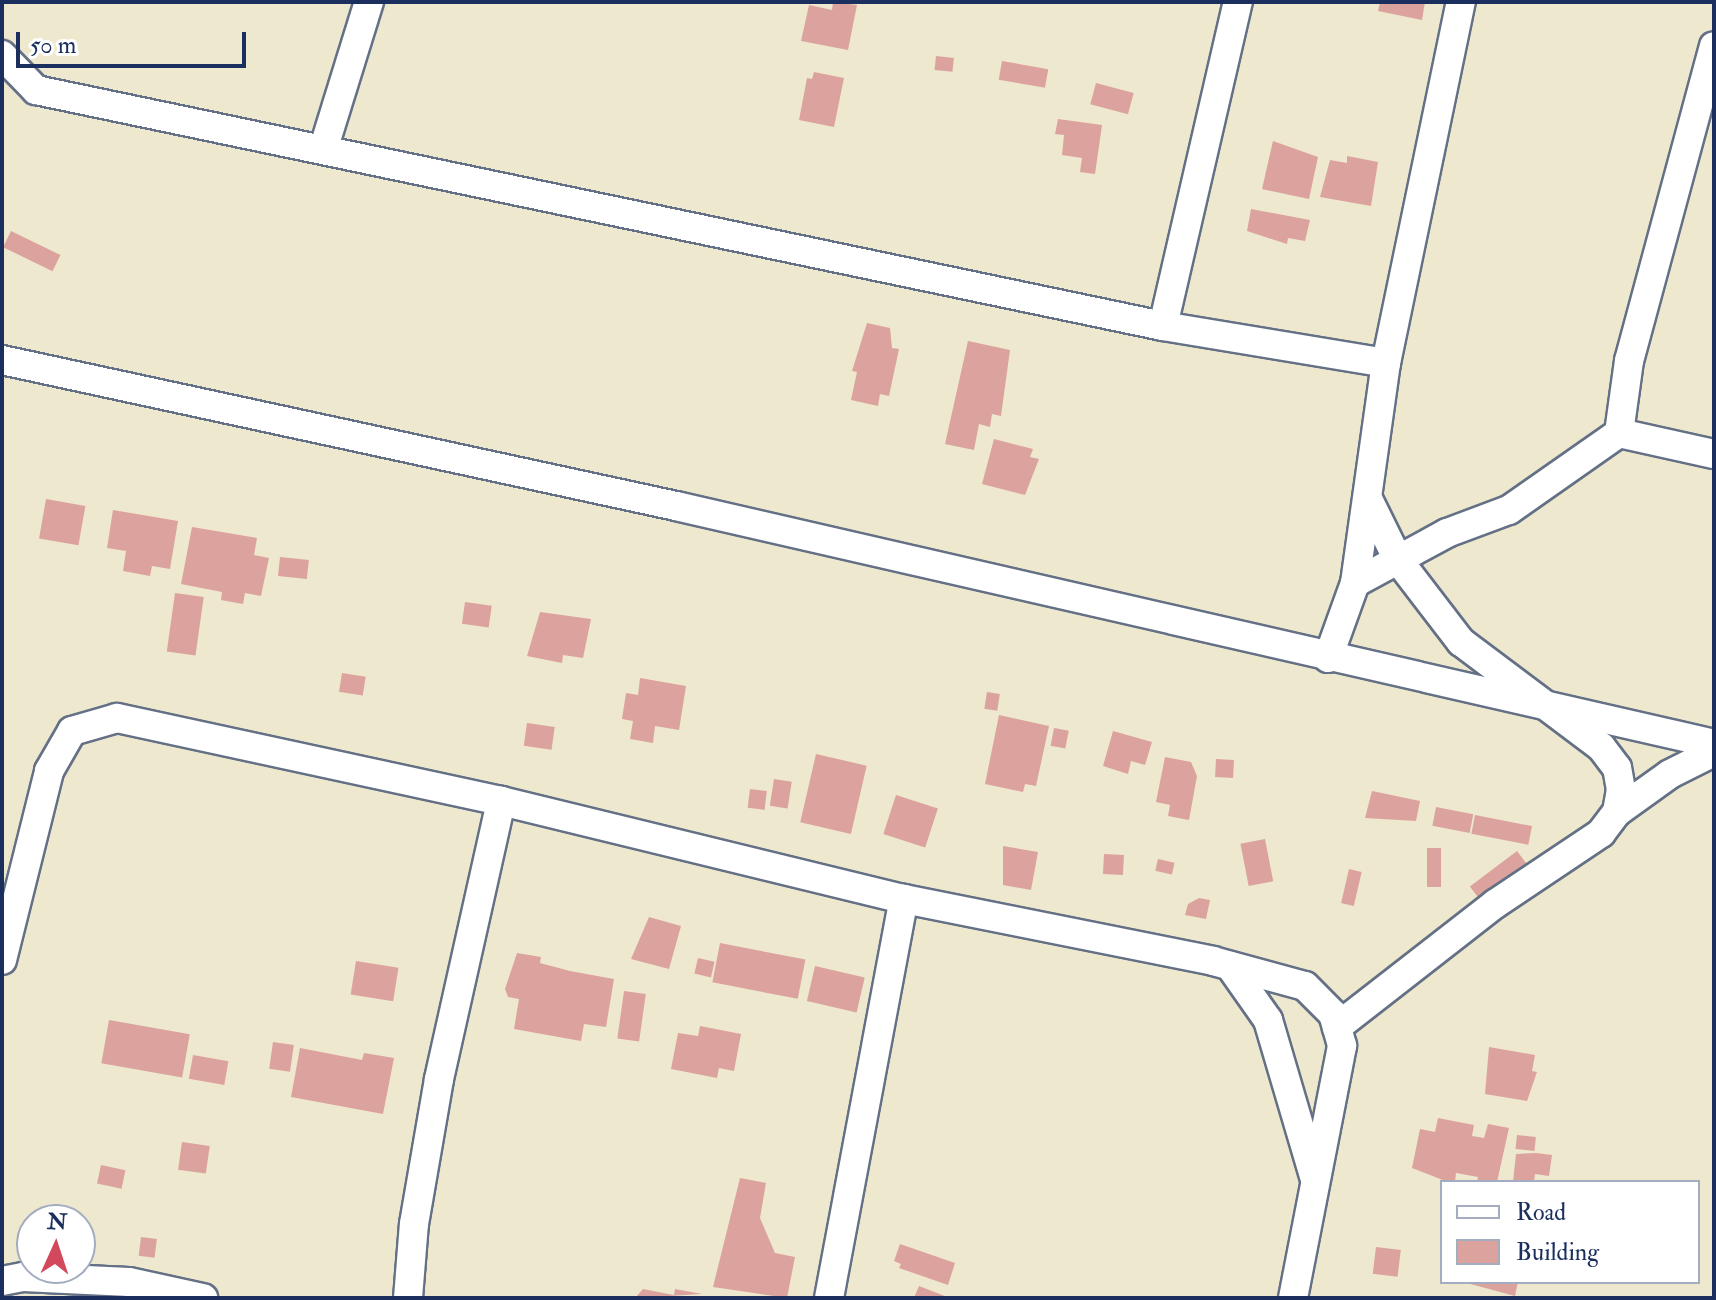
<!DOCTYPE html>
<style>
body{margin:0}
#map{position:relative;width:1716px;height:1300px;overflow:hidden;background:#ede8ce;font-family:"IM FELL Double Pica",serif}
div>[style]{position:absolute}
.building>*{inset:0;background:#dca39e;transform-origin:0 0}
.roads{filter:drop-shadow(2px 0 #647085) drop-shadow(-2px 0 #647085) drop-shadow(0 2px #647085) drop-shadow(0 -2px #647085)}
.minor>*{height:28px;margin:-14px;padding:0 14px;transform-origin:14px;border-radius:14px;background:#fff}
span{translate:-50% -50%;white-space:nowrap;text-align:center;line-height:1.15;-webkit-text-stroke:6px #fff;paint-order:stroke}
.frame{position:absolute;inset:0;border:4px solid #1b2f5e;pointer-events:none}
.legend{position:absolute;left:1440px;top:1180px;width:260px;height:104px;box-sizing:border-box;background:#fff;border:2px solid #a4acbf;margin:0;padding:10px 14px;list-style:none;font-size:24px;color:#1b2f5e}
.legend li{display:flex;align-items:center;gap:16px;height:40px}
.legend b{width:40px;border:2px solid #a4acbf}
.north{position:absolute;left:16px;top:1204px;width:80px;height:80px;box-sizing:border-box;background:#fff;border:2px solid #a4acbf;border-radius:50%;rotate:3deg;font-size:22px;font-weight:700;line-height:32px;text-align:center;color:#1b2f5e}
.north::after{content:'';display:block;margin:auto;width:28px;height:36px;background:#d1495b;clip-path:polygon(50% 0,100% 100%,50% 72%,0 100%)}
.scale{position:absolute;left:16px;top:32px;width:230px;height:36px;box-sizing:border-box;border:4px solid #1b2f5e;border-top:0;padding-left:10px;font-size:24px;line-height:28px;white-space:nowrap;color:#1b2f5e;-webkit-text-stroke:6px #fff;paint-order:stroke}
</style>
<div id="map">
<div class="building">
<div style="clip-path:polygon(833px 2px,857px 5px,848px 50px,801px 41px,809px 5px,832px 10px)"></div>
<div style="clip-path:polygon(1380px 2px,1425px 2px,1422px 20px,1378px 11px)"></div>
<div style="left:936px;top:56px;width:18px;height:14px;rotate:6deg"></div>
<div style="left:1002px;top:61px;width:47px;height:19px;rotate:10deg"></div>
<div style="clip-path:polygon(814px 72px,844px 78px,834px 127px,799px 120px,807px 78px,812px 79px)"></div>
<div style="left:1096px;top:83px;width:39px;height:22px;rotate:15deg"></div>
<div style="clip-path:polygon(1058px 119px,1102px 125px,1095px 174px,1080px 172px,1082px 158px,1062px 155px,1064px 135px,1055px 134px)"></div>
<div style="clip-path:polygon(1273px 141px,1318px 157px,1309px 199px,1262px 189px)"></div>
<div style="clip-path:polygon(1347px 156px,1378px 162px,1371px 206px,1320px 197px,1330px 160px,1347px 163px)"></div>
<div style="clip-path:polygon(1251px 209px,1310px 220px,1305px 241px,1288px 238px,1287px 244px,1247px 231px)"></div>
<div style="left:11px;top:231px;width:55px;height:18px;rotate:26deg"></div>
<div style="clip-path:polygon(867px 323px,890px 328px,892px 348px,899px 349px,889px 396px,880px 394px,878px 406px,851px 400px,857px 372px,852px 371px)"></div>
<div style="clip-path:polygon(968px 341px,1010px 350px,1001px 416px,992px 414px,990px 427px,979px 424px,974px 450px,945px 444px)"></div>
<div style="clip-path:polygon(994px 439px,1033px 449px,1030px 457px,1039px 459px,1025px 495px,982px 484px)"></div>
<div style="left:46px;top:499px;width:40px;height:40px;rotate:10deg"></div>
<div style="clip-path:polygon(113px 510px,178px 521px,170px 569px,152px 566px,150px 576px,123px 571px,126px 551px,107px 548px)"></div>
<div style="clip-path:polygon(192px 527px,257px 538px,254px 555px,269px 558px,261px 596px,245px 593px,243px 604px,221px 600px,222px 592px,181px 584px)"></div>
<div style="left:280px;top:557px;width:29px;height:19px;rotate:6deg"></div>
<div style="left:175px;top:593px;width:29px;height:59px;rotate:8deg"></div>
<div style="left:465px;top:602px;width:27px;height:22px;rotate:8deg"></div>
<div style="clip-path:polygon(540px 612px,591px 619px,583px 658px,563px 655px,562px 663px,527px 656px)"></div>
<div style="left:342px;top:673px;width:24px;height:19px;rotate:9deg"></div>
<div style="clip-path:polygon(640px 678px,686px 686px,679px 730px,655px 726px,653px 743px,630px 739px,633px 721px,622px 719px,626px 693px,638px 695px)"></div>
<div style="left:987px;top:692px;width:13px;height:17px;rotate:9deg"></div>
<div style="clip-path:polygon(999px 715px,1049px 726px,1036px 786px,1025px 784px,1023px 792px,985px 784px)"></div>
<div style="left:527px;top:723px;width:28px;height:23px;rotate:8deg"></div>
<div style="left:1054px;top:728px;width:15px;height:18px;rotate:11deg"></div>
<div style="clip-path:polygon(1113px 731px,1152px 742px,1145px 765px,1131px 761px,1128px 774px,1103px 766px)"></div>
<div style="left:816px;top:754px;width:52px;height:70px;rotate:13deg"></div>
<div style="clip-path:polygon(1165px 757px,1191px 762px,1197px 776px,1189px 820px,1168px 816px,1170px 805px,1156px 802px)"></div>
<div style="left:1216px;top:759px;width:18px;height:18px;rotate:3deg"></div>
<div style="left:774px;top:779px;width:18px;height:27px;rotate:9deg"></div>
<div style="left:750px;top:789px;width:17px;height:19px;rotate:7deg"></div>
<div style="clip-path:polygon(1372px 791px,1420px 801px,1416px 821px,1365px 818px)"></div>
<div style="left:896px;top:795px;width:44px;height:41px;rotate:18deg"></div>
<div style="left:1436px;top:807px;width:38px;height:19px;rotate:11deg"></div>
<div style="left:1475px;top:815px;width:58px;height:19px;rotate:11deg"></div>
<div style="left:1265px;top:839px;width:43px;height:25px;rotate:79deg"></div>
<div style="clip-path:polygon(1003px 846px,1038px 852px,1031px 890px,1003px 885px)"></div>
<div style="left:1427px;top:848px;width:14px;height:39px"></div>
<div style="left:1517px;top:851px;width:21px;height:59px;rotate:53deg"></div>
<div style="left:1104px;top:854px;width:20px;height:20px;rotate:3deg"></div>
<div style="left:1158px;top:859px;width:17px;height:12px;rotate:13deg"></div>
<div style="left:1349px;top:869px;width:13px;height:35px;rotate:13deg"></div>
<div style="clip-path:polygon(1199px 898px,1210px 900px,1206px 919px,1185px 915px,1188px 904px)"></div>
<div style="clip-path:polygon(649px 917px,681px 926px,669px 969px,631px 959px)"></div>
<div style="left:720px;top:943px;width:87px;height:40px;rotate:11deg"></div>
<div style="clip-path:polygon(517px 953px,541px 957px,540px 963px,570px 971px,614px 979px,606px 1027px,584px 1024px,581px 1041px,514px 1029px,519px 999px,508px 997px,505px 989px)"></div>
<div style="left:698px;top:958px;width:17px;height:16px;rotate:13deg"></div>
<div style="left:356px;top:961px;width:43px;height:34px;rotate:9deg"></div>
<div style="left:815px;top:966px;width:51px;height:36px;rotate:13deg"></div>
<div style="left:624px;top:991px;width:22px;height:48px;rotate:8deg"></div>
<div style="left:109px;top:1020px;width:82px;height:44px;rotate:10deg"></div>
<div style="clip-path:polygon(700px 1026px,741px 1034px,734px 1071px,719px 1068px,717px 1078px,671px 1069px,678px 1033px,698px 1036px)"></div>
<div style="left:273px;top:1042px;width:21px;height:27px;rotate:8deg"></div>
<div style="clip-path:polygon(1489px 1047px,1535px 1055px,1532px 1071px,1537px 1072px,1527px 1101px,1485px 1094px)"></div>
<div style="clip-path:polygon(300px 1048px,362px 1060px,364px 1053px,394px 1058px,383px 1114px,291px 1097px)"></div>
<div style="left:193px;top:1055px;width:36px;height:24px;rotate:10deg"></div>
<div style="clip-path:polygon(1438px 1118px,1474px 1125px,1472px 1136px,1484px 1138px,1488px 1124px,1509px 1128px,1497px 1182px,1477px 1182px,1478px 1177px,1456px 1173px,1455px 1182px,1448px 1182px,1412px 1168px,1420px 1129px,1435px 1132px)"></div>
<div style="left:1517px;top:1135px;width:19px;height:14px;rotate:6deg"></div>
<div style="left:182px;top:1142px;width:28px;height:28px;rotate:8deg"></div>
<div style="clip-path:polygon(1536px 1153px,1552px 1155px,1549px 1176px,1535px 1174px,1534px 1182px,1513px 1182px,1516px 1154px)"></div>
<div style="left:101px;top:1165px;width:25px;height:19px;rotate:12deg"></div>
<div style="clip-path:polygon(740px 1178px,766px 1183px,760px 1218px,775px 1253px,795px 1257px,787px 1298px,713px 1287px)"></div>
<div style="left:141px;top:1237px;width:16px;height:19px;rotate:7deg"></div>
<div style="clip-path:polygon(900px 1244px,955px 1263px,948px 1285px,899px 1268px,901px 1264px,894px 1261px)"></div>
<div style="left:1376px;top:1247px;width:25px;height:27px;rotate:7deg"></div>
<div style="clip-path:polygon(1463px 1282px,1518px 1282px,1515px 1296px)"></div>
<div style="clip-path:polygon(919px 1286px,950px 1298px,914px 1298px)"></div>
<div style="clip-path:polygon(643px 1289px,674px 1295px,675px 1289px,702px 1294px,635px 1298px)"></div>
</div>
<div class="roads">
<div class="minor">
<div style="left:2px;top:55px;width:49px;rotate:45.8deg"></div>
<div style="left:36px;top:90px;width:1151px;rotate:11.83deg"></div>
<div style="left:1163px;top:326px;width:226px;rotate:9.4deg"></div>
<div style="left:324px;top:147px;width:152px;rotate:-72.8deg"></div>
<div style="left:1163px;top:326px;width:333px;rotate:-77deg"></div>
<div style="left:2px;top:360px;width:690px;rotate:12.22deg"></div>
<div style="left:676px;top:506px;width:1065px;rotate:12.91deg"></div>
<div style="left:1619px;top:433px;width:73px;rotate:-82.1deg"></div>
<div style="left:1629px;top:361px;width:326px;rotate:-74.9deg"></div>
<div style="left:1355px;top:583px;width:105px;rotate:-28.5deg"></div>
<div style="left:1447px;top:533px;width:66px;rotate:-20.4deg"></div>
<div style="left:1509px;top:510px;width:134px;rotate:-35deg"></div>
<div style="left:1619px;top:433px;width:97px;rotate:12.5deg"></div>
<div style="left:1328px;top:658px;width:80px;rotate:-70.2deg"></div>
<div style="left:1355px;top:583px;width:222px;rotate:-82deg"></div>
<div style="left:1386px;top:363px;width:369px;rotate:-78.3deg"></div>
<div style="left:1617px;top:812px;width:65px;rotate:-35.6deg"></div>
<div style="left:1670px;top:774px;width:49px;rotate:-26.6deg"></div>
<div style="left:2px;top:960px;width:195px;rotate:-76deg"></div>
<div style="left:49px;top:771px;width:46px;rotate:-60.1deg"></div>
<div style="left:72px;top:731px;width:47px;rotate:-16.1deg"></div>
<div style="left:117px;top:718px;width:393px;rotate:12.2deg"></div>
<div style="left:501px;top:801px;width:415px;rotate:13.7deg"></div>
<div style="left:904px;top:899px;width:315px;rotate:11.3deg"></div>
<div style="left:1213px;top:961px;width:95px;rotate:15.2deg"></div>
<div style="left:1305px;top:986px;width:40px;rotate:45deg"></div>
<div style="left:1333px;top:1014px;width:33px;rotate:74deg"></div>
<div style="left:1342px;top:1046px;width:257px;rotate:101deg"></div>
<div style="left:1230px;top:966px;width:66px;rotate:54.9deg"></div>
<div style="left:1268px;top:1020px;width:163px;rotate:73.6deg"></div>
<div style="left:1337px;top:1027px;width:200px;rotate:-37.9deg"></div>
<div style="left:1495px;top:904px;width:128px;rotate:-33.8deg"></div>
<div style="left:1601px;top:833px;width:26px;rotate:-53deg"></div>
<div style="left:1617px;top:812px;width:22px;rotate:-80deg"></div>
<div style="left:1621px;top:790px;width:22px;rotate:-100deg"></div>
<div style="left:1617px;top:768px;width:26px;rotate:-127deg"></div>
<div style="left:1601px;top:747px;width:175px;rotate:-143.1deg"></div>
<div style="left:1461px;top:642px;width:103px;rotate:-127.5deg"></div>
<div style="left:1398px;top:560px;width:68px;rotate:-116.2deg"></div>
<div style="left:2px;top:1281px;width:21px;rotate:-11deg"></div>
<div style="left:23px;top:1277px;width:106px;rotate:2.7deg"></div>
<div style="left:129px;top:1282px;width:76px;rotate:12.2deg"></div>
<div style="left:408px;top:1298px;width:74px;rotate:-85.4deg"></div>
<div style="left:414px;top:1224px;width:147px;rotate:-80.2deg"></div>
<div style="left:439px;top:1079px;width:285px;rotate:-77.4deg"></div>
<div style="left:829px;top:1298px;width:406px;rotate:-79.4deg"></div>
</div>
</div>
<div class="frame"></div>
<ul class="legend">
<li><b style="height:10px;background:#fff"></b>Road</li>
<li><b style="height:22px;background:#dca39e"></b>Building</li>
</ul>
<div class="north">N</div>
<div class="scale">50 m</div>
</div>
